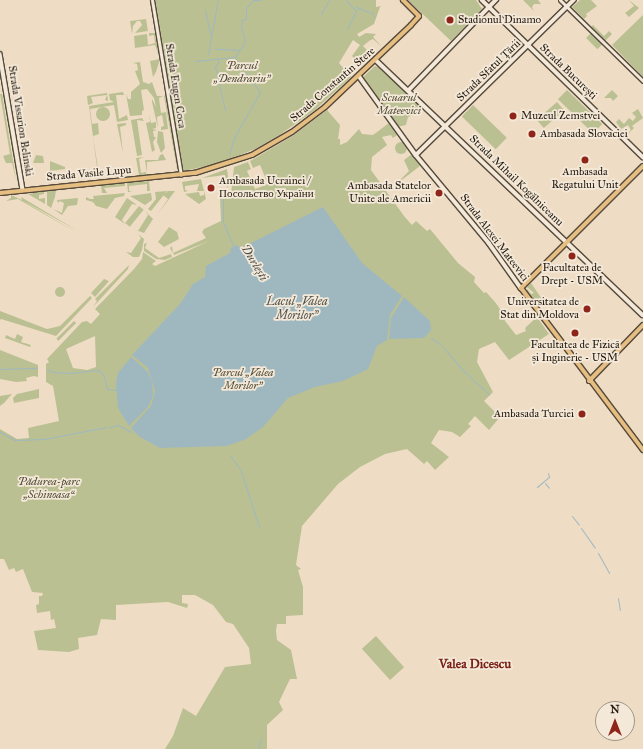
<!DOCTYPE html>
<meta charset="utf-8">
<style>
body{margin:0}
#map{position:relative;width:643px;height:749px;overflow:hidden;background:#eeddc4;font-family:"IM FELL Great Primer",serif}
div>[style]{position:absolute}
.green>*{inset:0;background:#bbc092;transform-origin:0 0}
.round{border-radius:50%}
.water>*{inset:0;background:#9fb8c0}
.stream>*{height:1px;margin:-0.5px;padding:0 0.5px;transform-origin:0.5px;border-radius:0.5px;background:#9fb8c0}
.roads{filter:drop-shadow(1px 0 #554a3b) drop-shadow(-1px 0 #554a3b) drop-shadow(0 1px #554a3b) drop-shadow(0 -1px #554a3b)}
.tertiary>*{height:3px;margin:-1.5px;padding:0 1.5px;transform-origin:1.5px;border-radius:1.5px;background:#f4e9d9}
.secondary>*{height:3.5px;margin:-1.75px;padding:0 1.75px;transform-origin:1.75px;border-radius:1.75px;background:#f4e9d9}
.primary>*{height:4px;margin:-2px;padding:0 2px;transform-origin:2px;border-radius:2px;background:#e7be82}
.dots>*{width:11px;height:11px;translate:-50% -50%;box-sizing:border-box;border:2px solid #f4e9d9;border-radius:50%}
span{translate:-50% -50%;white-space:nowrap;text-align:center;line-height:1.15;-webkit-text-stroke:3.5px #f4e9d9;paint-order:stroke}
.poi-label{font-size:11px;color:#22190d}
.left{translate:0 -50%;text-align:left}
.right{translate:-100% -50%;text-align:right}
.park-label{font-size:11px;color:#504b35;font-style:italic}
.street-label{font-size:11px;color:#22190d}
.water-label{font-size:12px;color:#4e514c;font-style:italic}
.quarter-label{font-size:13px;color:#7a1f14;font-weight:700}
.north{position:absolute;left:595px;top:701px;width:40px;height:40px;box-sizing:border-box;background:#f4e9d9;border:1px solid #a09687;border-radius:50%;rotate:0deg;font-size:11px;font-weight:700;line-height:16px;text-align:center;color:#22190d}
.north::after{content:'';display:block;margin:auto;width:14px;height:18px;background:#8f2418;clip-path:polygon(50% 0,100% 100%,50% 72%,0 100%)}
</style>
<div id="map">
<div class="green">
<div style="clip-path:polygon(155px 0,376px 0,376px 7px,381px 6px,387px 0,380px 7px,374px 24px,357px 34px,359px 37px,366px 33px,376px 34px,373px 37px,382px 47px,373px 39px,369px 41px,363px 46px,367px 50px,358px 59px,361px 65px,352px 56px,360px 45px,353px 40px,339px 63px,351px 77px,315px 110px,278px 136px,255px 149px,218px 164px,183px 171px)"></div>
<div style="clip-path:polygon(408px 0,476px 0,482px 9px,451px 41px)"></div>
<div style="clip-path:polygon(523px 0,538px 0,541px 4px,534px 4px,532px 7px,534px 11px)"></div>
<div style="clip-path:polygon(580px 0,591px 0,597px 6px,586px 14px,587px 16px,584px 19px,572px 7px)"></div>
<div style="clip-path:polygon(629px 0,639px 8px,629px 17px,625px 13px,634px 6px)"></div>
<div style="clip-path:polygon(643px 15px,643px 77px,612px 45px)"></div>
<div style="clip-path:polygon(146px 19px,148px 31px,135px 33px,142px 25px,140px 21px,137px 21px,133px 26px,132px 34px,130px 21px)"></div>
<div style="clip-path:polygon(593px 25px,604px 36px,609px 31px,612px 34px,605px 41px,591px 27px)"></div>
<div style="clip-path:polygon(149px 33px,155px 33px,159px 56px,155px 45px,135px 48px,134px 36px,147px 34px,148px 45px,155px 43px,154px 35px,149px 36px)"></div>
<div style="left:591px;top:33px;width:16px;height:7px;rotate:45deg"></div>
<div style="clip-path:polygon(160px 59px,156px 72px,153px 77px,150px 61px)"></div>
<div style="clip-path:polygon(140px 62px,143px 82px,149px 84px,152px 82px,157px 96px,163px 96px,159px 98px,160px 106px,161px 113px,166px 112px,168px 129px,161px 130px,161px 127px,164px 126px,162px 115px,157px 117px,158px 128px,152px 102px,152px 99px,156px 107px,154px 98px,147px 89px,141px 90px,144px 110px,142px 111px,142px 115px,130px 116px,126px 94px,128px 99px,131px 99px,131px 92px,140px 84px,135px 71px,138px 70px,137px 64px,133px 63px)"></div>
<div style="clip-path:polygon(375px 66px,381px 68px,423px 107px,420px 113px,408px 117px,406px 125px,397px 127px,362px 78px)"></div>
<div style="left:567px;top:90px;width:49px;height:13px;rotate:44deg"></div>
<div style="clip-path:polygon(612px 90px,618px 96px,613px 101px,611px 98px,604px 98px)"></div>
<div style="clip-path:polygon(123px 92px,124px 95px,116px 95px,119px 119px,127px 115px,128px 120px,117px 122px,114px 105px,90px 109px,92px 124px,98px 123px,99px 134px,93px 136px,99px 175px,107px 175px,101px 177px,98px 175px,89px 106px,114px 102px,110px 100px,109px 94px)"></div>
<div style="clip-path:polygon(107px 93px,108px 101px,105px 100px,107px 95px,91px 97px,93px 103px,88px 105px,87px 96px)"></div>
<div style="clip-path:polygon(0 94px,2px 94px,16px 179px,12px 163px,6px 163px,3px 156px,10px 154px)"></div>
<div style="clip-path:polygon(3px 95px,5px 97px,19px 183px,18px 184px)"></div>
<div style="clip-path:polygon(166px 95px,178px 169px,177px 169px,164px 96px)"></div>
<div style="left:557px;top:102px;width:11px;height:27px;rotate:49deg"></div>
<div style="left:473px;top:105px;width:47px;height:16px;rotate:44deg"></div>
<div class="round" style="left:96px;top:107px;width:14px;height:14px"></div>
<div style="clip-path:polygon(638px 109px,643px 118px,632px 126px,634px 128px,627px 135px,631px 130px,628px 125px,621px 129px,616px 122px,619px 119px,624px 124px,629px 118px,633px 121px,636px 117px,632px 113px)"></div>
<div style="clip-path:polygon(evenodd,327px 110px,340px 125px,338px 139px,340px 139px,340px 145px,347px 142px,359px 129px,362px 134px,373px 135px,389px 123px,397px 135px,393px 138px,391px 135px,382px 137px,387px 145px,372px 157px,371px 170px,404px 216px,412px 225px,416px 221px,427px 231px,430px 229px,458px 263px,475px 277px,474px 282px,484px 293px,486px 292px,495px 302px,503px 313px,505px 321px,516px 335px,526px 331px,525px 328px,537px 317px,549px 334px,509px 360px,495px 342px,479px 349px,477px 362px,493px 392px,484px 401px,500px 417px,489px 430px,475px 416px,468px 424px,471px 426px,460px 437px,452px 432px,439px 430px,431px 443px,449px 457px,435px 470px,427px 461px,424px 464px,407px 449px,385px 454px,360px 467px,338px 484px,302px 526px,296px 565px,301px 569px,298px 570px,303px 587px,303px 615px,286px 616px,286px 624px,277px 624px,276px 631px,277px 640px,291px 650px,297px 679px,290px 679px,279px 702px,283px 710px,267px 725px,267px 749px,165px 749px,173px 736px,183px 708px,196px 716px,225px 667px,251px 664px,249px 648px,233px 624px,226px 622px,213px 605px,195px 595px,182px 595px,182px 603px,188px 604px,187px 608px,168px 602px,116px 605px,116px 620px,101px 619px,97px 635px,78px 638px,79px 649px,69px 652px,38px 650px,34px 631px,56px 628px,54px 619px,51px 620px,50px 611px,37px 613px,36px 605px,39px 604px,39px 596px,42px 596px,43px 593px,32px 592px,23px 569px,16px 572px,14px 568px,9px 570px,4px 559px,0 559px,0 429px,17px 439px,29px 438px,28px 428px,59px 421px,53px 386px,46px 382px,46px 364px,49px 362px,47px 359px,82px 322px,87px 321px,91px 324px,100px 314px,95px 309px,134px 269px,142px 259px,143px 252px,156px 261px,152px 264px,155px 266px,209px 241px,174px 255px,170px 248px,172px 246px,173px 253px,206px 238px,202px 232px,204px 229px,221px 221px,220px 198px,231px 194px,234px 167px,248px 162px,251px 169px,247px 171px,255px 189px,268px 184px,260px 165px,253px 168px,250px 161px,294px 135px,327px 110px,95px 336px,96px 367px,87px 370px,73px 368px,66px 349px,95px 336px)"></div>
<div style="clip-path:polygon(149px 115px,151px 123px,156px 122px,156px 128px,152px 129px,157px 130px,153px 131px,154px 137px,156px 137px,153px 142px,155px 150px,152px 152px,146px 123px,150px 122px)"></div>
<div style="clip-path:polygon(142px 118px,144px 121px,137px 120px,142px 155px,137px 156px,131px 120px)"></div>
<div style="clip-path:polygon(126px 123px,126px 125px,120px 127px,123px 153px,117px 124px)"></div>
<div style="clip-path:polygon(158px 131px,163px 132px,165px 148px,161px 153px,157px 142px)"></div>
<div class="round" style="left:395px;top:142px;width:12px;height:12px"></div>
<div style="clip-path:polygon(163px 154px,166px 160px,147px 162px,147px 173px,145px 160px,158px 160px,160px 155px)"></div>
<div style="clip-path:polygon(412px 154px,420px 166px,395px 185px,409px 171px,404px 160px)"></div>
<div style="clip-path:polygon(36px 155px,43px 156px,44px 163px,33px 163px)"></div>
<div style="clip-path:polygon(144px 157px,139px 159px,141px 173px,146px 172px,146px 175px,139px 175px,136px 158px)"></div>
<div style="clip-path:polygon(50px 161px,65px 167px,65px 169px,50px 171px)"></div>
<div style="clip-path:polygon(227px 169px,229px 183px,227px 188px,225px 175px,202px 178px)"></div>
<div style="clip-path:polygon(201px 179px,206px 199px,199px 204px,185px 194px,199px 192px,200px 196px,204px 195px,204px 191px,197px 191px,199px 184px,185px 186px,185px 190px,188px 191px,184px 192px,182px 182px)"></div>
<div style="clip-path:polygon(149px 181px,150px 191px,147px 191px,147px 184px,129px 186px,129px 191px,132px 192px,128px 192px,127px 183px)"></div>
<div style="clip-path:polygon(125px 183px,125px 186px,104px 188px,107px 193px,102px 193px,101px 185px)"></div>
<div style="clip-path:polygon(56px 190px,55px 197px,51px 208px,47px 205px,47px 191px)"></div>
<div style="clip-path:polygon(44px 191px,44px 194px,39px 195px,39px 199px,45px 198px,45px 204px,28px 194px)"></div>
<div style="clip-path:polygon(167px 191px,151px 211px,148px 209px,156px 199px,155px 192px)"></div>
<div style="clip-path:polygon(168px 191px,175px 191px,157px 215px,168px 199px,163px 195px)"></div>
<div style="clip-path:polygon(125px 193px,124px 196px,115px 198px,107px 209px,96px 206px,93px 202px,86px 200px,86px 197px,90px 199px,94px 199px,93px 196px)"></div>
<div style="clip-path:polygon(151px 193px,152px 200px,145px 205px,130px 196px)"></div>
<div style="clip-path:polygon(11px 195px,22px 200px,21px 197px,78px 231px,22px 200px,77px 233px,18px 199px,6px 201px,11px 198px)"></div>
<div style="clip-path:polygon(78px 198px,77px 205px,68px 206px,62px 215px,53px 209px,62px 213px,64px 203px,60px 201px,58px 203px,57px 200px)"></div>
<div style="clip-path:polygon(127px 198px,137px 205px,132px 204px,122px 220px,125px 224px,115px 217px)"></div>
<div style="left:139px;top:206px;width:6px;height:22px;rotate:39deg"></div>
<div style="clip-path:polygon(145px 211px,153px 219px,144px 233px,133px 229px,138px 231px,148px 215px)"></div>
<div style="clip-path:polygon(169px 227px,177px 232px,179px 239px,164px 247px,158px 242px)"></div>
<div style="clip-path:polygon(138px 234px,144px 239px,142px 250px,139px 257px,133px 257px,126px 252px,131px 253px,141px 238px)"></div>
<div style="clip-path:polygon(147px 243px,145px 248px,159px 258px,171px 254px,172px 257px,165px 260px,156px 259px,144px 251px,144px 244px)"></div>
<div style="clip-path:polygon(129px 265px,128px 269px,93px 307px,97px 301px,95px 299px)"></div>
<div style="clip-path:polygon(104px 279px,109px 281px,95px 297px,91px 293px)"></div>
<div style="clip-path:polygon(531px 283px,544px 302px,543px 303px,535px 302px,527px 293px,527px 289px,531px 294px,534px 293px,527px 287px)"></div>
<div class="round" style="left:55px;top:287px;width:10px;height:10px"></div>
<div style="clip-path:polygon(90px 296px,92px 298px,56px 336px,1px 319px,0 320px,0 311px,47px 329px,60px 326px)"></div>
<div style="left:74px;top:321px;width:3px;height:25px;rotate:45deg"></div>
<div style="clip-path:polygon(17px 334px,23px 337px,21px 342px,31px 345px,30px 347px,5px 338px,6px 335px,15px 339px)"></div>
<div style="clip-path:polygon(0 350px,38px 365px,38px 377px,34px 376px,26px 378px,27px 381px,16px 382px,0 379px)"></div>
<div style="clip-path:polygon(39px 389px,39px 398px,14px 403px,13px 398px,17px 394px)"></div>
<div style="clip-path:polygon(12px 394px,4px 403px,0 406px,0 396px)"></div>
<div style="left:376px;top:636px;width:42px;height:19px;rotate:48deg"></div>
</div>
<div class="water">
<div style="clip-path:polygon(323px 207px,362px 263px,402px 296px,390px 315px,387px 340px,377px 346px,368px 369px,343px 381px,315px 387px,288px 398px,263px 427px,246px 439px,227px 446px,160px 448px,140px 437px,131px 428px,151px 406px,155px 391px,148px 368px,132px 355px,180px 304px,193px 284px,205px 277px,206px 266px,230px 253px,231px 248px,236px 245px,241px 248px)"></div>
<div style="clip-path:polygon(404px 297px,430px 321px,431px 330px,424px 338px,389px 339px,391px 318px)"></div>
<div style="clip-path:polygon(131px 357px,147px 371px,152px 381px,153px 396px,148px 407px,129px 426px,118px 408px,116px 384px,118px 373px)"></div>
</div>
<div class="stream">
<div style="left:346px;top:0;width:15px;rotate:48deg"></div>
<div style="left:356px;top:11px;width:20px;rotate:117deg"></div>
<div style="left:217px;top:2px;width:2px;rotate:-63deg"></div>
<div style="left:356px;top:7px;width:17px;rotate:21deg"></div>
<div style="left:372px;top:13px;width:4px;rotate:63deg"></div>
<div style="left:205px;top:10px;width:24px;rotate:78deg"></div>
<div style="left:321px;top:14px;width:16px;rotate:-60deg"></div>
<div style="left:215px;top:49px;width:24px;rotate:2deg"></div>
<div style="left:208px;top:54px;width:51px;rotate:-79.8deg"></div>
<div style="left:218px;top:59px;width:4px;rotate:90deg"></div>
<div style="left:218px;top:63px;width:5px;rotate:127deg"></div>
<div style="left:215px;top:67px;width:44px;rotate:76.9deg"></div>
<div style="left:195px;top:61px;width:39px;rotate:-6deg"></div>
<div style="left:229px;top:154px;width:19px;rotate:-72deg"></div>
<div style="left:235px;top:136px;width:51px;rotate:-60.4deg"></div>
<div style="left:260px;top:92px;width:31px;rotate:-126deg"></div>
<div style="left:242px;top:67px;width:6px;rotate:-149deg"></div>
<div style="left:237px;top:64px;width:7px;rotate:-106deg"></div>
<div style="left:235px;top:57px;width:18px;rotate:-56deg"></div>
<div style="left:245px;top:42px;width:17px;rotate:-103deg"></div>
<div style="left:241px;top:25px;width:5px;rotate:-79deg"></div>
<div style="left:242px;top:20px;width:4px;rotate:-14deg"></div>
<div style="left:246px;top:19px;width:11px;rotate:-90deg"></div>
<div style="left:246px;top:8px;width:11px;rotate:-49deg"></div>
<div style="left:253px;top:0;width:7px"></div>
<div style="left:223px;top:196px;width:26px;rotate:90deg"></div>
<div style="left:223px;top:222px;width:28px;rotate:67deg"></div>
<div style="left:431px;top:338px;width:11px;rotate:34deg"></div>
<div style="left:442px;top:346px;width:35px;rotate:49deg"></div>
<div style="left:465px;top:372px;width:33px;rotate:43deg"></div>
<div style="left:0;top:369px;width:37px;rotate:-2deg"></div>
<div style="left:47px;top:369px;width:6px;rotate:31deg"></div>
<div style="left:52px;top:372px;width:18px;rotate:3deg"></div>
<div style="left:70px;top:373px;width:28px;rotate:-6deg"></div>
<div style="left:98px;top:370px;width:6px;rotate:39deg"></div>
<div style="left:103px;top:374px;width:16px;rotate:75deg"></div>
<div style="left:107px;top:389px;width:9px;rotate:6deg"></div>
<div style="left:110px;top:427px;width:8px;rotate:-14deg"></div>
<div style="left:118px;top:425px;width:15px;rotate:28deg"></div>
<div style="left:0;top:432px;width:17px;rotate:28deg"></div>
<div style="left:15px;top:440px;width:29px;rotate:-2deg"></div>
<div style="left:44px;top:439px;width:64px;rotate:-10.8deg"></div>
<div style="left:230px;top:455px;width:19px;rotate:55deg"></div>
<div style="left:241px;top:471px;width:59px;rotate:72.2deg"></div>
<div style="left:545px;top:483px;width:6px;rotate:51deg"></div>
<div style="left:537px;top:487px;width:16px;rotate:-40deg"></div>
<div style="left:549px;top:477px;width:4px;rotate:-104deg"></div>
<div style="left:572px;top:516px;width:11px;rotate:52deg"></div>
<div style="left:581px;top:528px;width:24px;rotate:55deg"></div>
<div style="left:598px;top:553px;width:23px;rotate:61deg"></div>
<div style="left:618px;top:598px;width:12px;rotate:81deg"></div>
<div style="left:258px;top:749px;width:11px;rotate:-75deg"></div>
</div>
<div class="roads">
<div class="tertiary">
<div style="left:152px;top:0;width:177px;rotate:80.6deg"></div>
<div style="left:560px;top:0;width:116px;rotate:44.3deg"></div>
</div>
<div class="secondary">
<div style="left:482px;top:0;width:225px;rotate:44.3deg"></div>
<div style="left:0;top:54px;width:138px;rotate:80.4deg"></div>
<div style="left:376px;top:60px;width:369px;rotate:43.7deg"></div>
<div style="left:359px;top:76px;width:97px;rotate:54.2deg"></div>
<div style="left:416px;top:155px;width:114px;rotate:50.3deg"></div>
<div style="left:489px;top:243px;width:55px;rotate:54.6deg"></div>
<div style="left:408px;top:91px;width:127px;rotate:-46deg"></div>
<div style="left:416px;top:155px;width:221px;rotate:-44.5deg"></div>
</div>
<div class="primary">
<div style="left:643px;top:166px;width:173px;rotate:135deg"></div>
<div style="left:521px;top:288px;width:203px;rotate:53deg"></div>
<div style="left:0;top:193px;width:196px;rotate:-5.9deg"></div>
<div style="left:195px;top:173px;width:60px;rotate:-17.5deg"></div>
<div style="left:252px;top:155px;width:46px;rotate:-29.9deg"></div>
<div style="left:292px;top:132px;width:41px;rotate:-37.1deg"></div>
<div style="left:325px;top:107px;width:119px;rotate:-43.6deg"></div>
<div style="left:411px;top:25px;width:12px;rotate:-48deg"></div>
<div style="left:419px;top:16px;width:23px;rotate:-135deg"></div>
<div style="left:589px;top:381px;width:78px;rotate:-46deg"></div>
</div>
</div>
<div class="dots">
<div style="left:450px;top:20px;background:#8f2418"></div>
<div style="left:513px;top:116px;background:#8f2418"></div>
<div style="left:532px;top:134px;background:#8f2418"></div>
<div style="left:585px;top:160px;background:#8f2418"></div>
<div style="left:211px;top:188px;background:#8f2418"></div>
<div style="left:439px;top:193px;background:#8f2418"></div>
<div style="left:572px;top:256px;background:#8f2418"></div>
<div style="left:587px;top:309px;background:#8f2418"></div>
<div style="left:575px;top:333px;background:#8f2418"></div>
<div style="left:582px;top:414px;background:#8f2418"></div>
</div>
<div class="poi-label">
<span class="left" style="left:458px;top:20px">Stadionul Dinamo</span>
<span class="left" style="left:521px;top:116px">Muzeul Zemstvei</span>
<span class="left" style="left:540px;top:134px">Ambasada Slovaciei</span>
<span style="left:585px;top:179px">Ambasada<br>Regatului Unit</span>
<span class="left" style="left:219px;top:188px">Ambasada Ucrainei /<br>Посольство України</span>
<span class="right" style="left:431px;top:193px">Ambasada Statelor<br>Unite ale Americii</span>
<span style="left:572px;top:275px">Facultatea de<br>Drept - USM</span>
<span class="right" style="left:579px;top:309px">Universitatea de<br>Stat din Moldova</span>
<span style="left:575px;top:352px">Facultatea de Fizică<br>și Inginerie - USM</span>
<span class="right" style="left:574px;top:414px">Ambasada Turciei</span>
</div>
<div class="park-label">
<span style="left:242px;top:73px">Parcul<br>„Dendrariu”</span>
<span style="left:399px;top:105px">Scuarul<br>Mateevici</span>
<span style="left:243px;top:380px">Parcul „Valea<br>Morilor”</span>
<span style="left:49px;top:489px">Pădurea-parc<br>„Schinoasa“</span>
</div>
<div class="street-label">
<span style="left:489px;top:71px;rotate:-44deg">Strada Sfatul Țării</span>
<span style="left:568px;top:72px;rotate:44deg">Strada București</span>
<span style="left:333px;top:85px;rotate:-41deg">Strada Constantin Stere</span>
<span style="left:175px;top:86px;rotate:81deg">Strada Eugen Coca</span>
<span style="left:20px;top:121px;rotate:81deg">Strada Vissarion Belinski</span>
<span style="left:89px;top:174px;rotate:-5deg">Strada Vasile Lupu</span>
<span style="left:516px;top:181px;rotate:44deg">Strada Mihail Kogălniceanu</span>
<span style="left:494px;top:238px;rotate:53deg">Strada Alexei Mateevici</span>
</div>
<div class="water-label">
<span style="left:254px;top:263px;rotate:59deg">Durlești</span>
<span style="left:297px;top:309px">Lacul „Valea<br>Morilor”</span>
</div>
<div class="quarter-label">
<span style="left:475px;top:664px">Valea Dicescu</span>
</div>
<div class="north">N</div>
</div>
